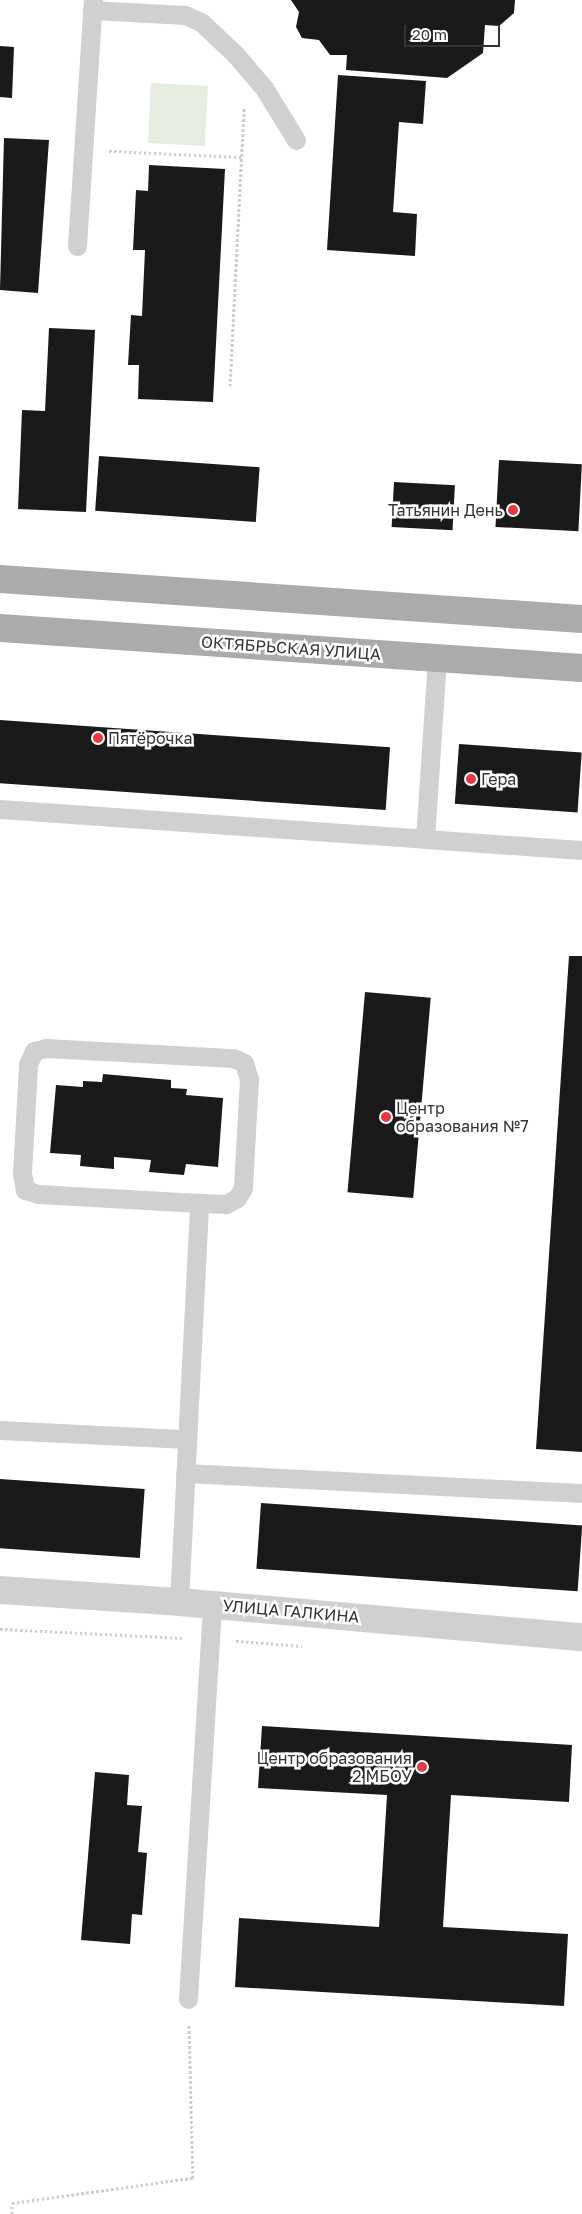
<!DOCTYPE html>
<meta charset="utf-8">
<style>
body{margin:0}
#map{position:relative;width:582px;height:2214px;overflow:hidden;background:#fff;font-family:"Golos Text",sans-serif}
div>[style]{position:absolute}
.green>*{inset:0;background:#e6ecdf;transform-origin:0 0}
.building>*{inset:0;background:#1a1a1a;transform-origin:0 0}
.path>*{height:3px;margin-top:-1.5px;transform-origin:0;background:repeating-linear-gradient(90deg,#cdcdcd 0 2.5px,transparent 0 5px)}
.service>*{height:19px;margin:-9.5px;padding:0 9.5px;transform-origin:9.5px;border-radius:9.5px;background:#d0d0d0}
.minor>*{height:28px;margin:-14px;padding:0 14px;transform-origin:14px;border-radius:14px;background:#d0d0d0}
.primary>*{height:28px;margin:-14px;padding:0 14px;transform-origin:14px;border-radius:14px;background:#ababab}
.dots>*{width:14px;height:14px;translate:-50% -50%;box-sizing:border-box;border:2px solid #fff;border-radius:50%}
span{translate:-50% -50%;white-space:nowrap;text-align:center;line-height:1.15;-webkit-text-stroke:5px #fff;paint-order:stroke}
.poi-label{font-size:16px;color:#333}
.right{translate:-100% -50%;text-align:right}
.left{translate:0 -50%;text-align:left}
.street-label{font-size:16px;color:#333}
.scale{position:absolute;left:404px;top:25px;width:96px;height:22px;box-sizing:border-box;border:2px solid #333;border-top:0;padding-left:6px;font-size:15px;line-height:18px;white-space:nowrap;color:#333;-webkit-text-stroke:4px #fff;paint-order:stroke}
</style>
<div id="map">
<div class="green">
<div style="left:151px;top:83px;width:57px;height:60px;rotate:3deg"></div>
</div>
<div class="building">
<div style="clip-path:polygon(291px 0,515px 0,514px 13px,499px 26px,485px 25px,483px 53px,447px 78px,346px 70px,347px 55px,330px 55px,319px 40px,302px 38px,296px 27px,299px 12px)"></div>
<div style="clip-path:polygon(0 46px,14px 47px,12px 98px,0 97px)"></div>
<div style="clip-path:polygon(338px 75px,426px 81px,423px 124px,399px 122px,393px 212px,417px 214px,415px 256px,327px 250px)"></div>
<div style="clip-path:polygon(4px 138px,49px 140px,38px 293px,0 290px)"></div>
<div style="clip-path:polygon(149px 165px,225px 169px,213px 402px,138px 399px,139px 365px,128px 365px,131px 315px,142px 316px,145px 250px,133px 250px,136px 190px,148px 191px)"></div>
<div style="clip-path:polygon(49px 328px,95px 330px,86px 512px,18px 509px,22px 410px,45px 411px)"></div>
<div style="left:99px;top:456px;width:161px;height:55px;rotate:4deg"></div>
<div style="left:499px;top:460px;width:83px;height:67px;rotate:3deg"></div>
<div style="left:394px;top:482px;width:61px;height:45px;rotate:3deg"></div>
<div style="left:0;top:720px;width:391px;height:63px;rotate:4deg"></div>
<div style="left:459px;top:744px;width:123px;height:60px;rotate:4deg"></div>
<div style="clip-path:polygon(569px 956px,582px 956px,582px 1452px,536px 1449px)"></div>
<div style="left:365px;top:992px;width:66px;height:201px;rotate:5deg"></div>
<div style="clip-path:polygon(103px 1074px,171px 1080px,171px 1088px,187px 1089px,186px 1095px,223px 1098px,218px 1167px,186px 1164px,184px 1175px,149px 1172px,151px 1160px,114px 1157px,114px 1169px,80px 1166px,81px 1155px,50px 1153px,56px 1085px,83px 1087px,83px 1081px,102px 1082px)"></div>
<div style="left:0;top:1479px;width:145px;height:69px;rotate:4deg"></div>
<div style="left:261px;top:1503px;width:322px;height:66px;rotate:4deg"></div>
<div style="clip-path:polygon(262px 1726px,572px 1745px,569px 1802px,451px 1795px,443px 1927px,568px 1934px,564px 2006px,235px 1987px,239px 1918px,379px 1927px,387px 1795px,258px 1788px)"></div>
<div style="clip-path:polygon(95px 1772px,129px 1775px,127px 1805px,142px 1806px,138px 1852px,147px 1853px,142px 1915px,132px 1914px,130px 1944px,81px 1940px)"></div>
</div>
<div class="path">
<div style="left:109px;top:151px;width:133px;rotate:2.6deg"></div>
<div style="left:230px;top:386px;width:279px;rotate:-87.1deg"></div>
<div style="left:0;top:1629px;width:185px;rotate:2.8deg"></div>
<div style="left:236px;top:1641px;width:66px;rotate:4.3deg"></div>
<div style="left:12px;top:2214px;width:11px;rotate:-90deg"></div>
<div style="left:12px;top:2203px;width:183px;rotate:-7.9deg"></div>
<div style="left:193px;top:2178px;width:154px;rotate:-91.5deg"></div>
</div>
<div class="service">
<div style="left:92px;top:10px;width:93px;rotate:3.1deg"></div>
<div style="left:185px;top:15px;width:17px;rotate:24deg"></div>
<div style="left:201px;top:22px;width:47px;rotate:43.3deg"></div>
<div style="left:235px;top:54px;width:45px;rotate:49.5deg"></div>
<div style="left:264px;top:88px;width:61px;rotate:58.4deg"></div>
<div style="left:77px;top:246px;width:247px;rotate:-86.3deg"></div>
<div style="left:0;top:809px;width:426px;rotate:4deg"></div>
<div style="left:425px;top:839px;width:181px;rotate:-86.2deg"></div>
<div style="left:425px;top:839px;width:157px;rotate:4deg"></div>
<div style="left:0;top:1430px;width:187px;rotate:2.8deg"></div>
<div style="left:185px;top:1473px;width:398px;rotate:2.9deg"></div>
<div style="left:179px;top:1602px;width:400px;rotate:-87.1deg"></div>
<div style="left:199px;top:1203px;width:161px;rotate:-176.8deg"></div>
<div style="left:38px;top:1194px;width:14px;rotate:-163deg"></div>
<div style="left:25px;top:1190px;width:17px;rotate:-100deg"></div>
<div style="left:22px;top:1173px;width:109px;rotate:-86.8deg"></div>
<div style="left:28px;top:1064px;width:14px;rotate:-65deg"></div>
<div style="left:34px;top:1051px;width:12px;rotate:-14deg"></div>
<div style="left:46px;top:1048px;width:187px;rotate:3.1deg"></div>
<div style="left:233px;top:1058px;width:12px;rotate:24deg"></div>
<div style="left:244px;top:1063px;width:17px;rotate:73deg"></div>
<div style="left:249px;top:1079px;width:109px;rotate:93.2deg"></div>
<div style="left:243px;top:1188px;width:12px;rotate:121deg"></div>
<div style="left:237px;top:1198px;width:13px;rotate:151deg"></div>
<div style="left:226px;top:1204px;width:27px;rotate:-178deg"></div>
<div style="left:188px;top:1999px;width:395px;rotate:-86.5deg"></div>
</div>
<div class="minor">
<div style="left:0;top:1590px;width:179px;rotate:3.8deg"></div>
<div style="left:179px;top:1602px;width:405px;rotate:5deg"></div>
</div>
<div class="primary">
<div style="left:0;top:579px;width:583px;rotate:3.93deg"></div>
<div style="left:0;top:628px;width:583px;rotate:3.93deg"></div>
</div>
<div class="dots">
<div style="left:513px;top:510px;background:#e63946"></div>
<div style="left:98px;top:738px;background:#e63946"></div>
<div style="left:471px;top:779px;background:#e63946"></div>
<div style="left:386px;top:1117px;background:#e63946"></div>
<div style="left:422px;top:1767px;background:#e63946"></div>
</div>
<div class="poi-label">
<span class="right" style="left:503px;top:510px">Татьянин День</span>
<span class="left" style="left:108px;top:738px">Пятёрочка</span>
<span class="left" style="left:481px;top:779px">Гера</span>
<span class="left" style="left:396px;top:1117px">Центр<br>образования №7</span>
<span class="right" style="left:412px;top:1767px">Центр образования<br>2 МБОУ</span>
</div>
<div class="street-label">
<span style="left:291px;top:648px;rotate:4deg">ОКТЯБРЬСКАЯ УЛИЦА</span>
<span style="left:291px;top:1611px;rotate:5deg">УЛИЦА ГАЛКИНА</span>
</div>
<div class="scale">20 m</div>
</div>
